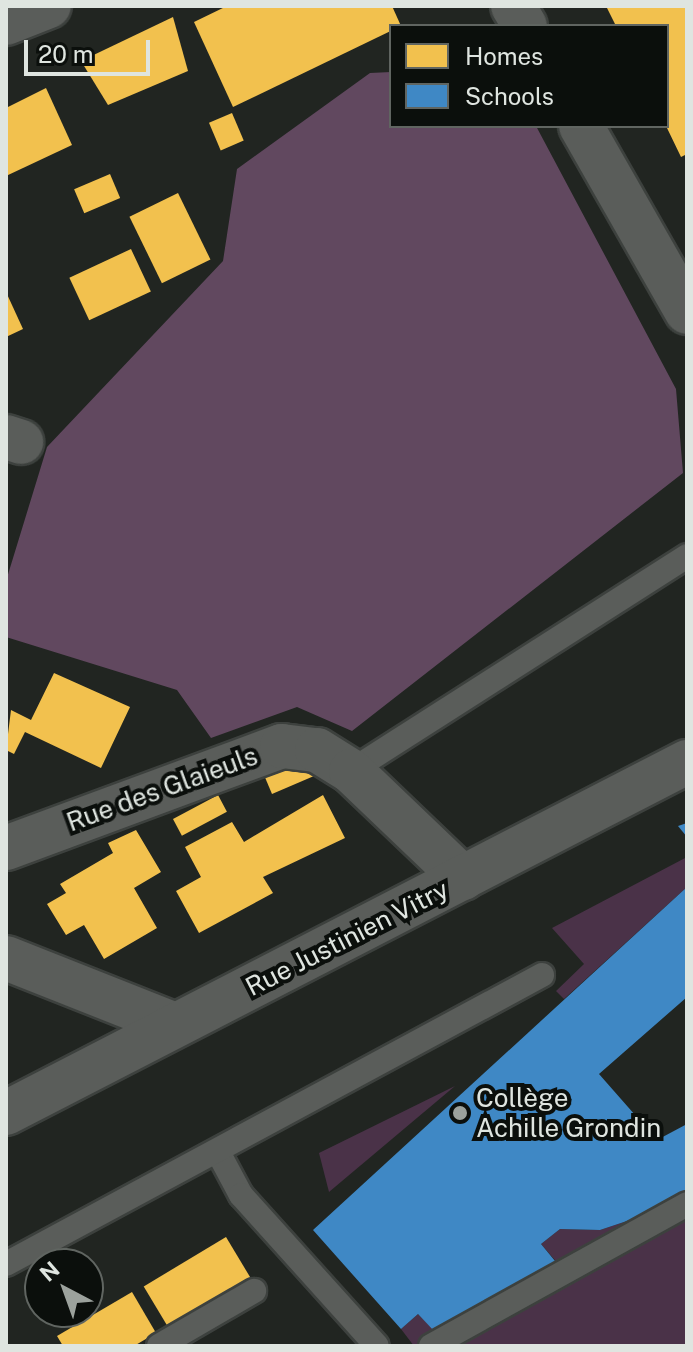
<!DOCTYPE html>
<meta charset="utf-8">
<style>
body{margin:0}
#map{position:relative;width:693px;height:1352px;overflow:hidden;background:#212521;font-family:"Public Sans",sans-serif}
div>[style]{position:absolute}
.green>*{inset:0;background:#4a3248}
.forest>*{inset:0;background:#61485f}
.homes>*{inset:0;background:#f2c14e;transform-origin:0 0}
.schools>*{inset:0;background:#3f88c5}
.roads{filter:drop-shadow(2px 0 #3d413e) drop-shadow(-2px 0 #3d413e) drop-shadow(0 2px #3d413e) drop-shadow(0 -2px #3d413e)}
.service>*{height:24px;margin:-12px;padding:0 12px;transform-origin:12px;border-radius:12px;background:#5a5d5a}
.minor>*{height:44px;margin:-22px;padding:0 22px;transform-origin:22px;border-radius:22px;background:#5a5d5a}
.dots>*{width:22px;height:22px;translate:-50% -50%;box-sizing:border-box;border:4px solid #0b0f0c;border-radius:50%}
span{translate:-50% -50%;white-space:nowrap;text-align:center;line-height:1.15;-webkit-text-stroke:8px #0b0f0c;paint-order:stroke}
.street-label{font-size:26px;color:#dfe5e0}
.poi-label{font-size:26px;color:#dfe5e0}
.left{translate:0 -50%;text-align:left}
.frame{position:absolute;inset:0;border:8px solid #dfe5e0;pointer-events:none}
.legend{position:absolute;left:389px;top:24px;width:280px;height:104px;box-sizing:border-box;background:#0b0f0c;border:2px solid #606561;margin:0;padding:10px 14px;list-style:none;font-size:24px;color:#dfe5e0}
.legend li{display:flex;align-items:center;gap:16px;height:40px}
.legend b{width:40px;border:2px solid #606561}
.north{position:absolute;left:24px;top:1248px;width:80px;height:80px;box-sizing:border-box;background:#0b0f0c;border:2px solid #606561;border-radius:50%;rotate:319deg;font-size:22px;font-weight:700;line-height:32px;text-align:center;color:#dfe5e0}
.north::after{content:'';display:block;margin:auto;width:28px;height:36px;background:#9ca29d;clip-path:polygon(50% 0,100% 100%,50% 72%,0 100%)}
.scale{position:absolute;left:24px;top:40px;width:126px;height:36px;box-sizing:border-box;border:4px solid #dfe5e0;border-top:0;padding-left:10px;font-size:24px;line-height:28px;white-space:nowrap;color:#dfe5e0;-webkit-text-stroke:6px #0b0f0c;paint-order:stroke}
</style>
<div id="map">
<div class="green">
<div style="clip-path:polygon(687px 857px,687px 887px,564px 999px,556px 991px,584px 964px,552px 928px)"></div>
<div style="clip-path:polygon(455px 1086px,329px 1192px,319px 1153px)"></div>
<div style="clip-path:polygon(687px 1201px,687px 1346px,414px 1346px,401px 1329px,418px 1314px,434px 1330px,560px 1266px,541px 1244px,560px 1229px,600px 1230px)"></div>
</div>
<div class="forest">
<div style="clip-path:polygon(391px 72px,391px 126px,536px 126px,676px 389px,683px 473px,352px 731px,297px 707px,211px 738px,177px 690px,6px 637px,6px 581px,47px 447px,223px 261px,237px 169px,370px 73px)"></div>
</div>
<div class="homes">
<div style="clip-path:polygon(227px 6px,392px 6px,401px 26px,233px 107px,194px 22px)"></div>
<div style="clip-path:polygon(606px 6px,687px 6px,687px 154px,681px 157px,667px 128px,667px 26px,616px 26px)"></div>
<div style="clip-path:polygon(173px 17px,188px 71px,108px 105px,81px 61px)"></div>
<div style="clip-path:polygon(46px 88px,72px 145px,6px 176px,6px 108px)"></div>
<div style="left:232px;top:113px;width:30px;height:25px;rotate:67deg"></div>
<div style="left:110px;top:174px;width:26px;height:39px;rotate:67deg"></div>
<div style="left:178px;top:193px;width:74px;height:54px;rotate:64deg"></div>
<div style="left:131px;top:249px;width:47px;height:68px;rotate:65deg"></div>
<div style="clip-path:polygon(6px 292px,23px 329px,6px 337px)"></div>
<div style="clip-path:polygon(54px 673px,130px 707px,101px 768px,25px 732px,14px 754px,6px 750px,11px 710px,31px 720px)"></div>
<div style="clip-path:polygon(306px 757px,321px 773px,272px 794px,264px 775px)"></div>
<div style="left:218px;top:795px;width:19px;height:51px;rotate:62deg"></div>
<div style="clip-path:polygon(323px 795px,345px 838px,263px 877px,273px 893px,199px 933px,176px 891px,201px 877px,185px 847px,232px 822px,244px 842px)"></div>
<div style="clip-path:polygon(136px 830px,161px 872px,134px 888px,157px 928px,104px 959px,84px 925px,66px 935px,47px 904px,66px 893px,60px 884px,113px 853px,108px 843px)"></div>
<div style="left:226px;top:1237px;width:51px;height:96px;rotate:59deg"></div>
<div style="clip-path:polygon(132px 1292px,156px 1333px,134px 1346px,63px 1346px,57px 1336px)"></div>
</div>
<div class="schools">
<div style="clip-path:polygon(687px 823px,687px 837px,678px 826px)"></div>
<div style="clip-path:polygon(687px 887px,687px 997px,599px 1074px,657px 1140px,687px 1124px,687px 1201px,600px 1230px,560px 1229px,541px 1244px,560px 1267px,434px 1331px,418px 1314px,401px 1329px,313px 1230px)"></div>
</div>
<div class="roads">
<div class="service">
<div style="left:351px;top:771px;width:399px;rotate:-32.6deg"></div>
<div style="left:218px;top:1152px;width:49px;rotate:61.9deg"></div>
<div style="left:241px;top:1195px;width:203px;rotate:48deg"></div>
<div style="left:6px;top:1264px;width:609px;rotate:-28.33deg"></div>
<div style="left:159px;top:1346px;width:110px;rotate:-30.1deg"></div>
<div style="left:431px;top:1346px;width:293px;rotate:-29deg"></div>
</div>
<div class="minor">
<div style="left:513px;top:6px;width:23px;rotate:59deg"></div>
<div style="left:6px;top:23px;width:46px;rotate:-21.6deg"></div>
<div style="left:581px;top:126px;width:214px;rotate:60.3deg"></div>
<div style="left:6px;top:437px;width:16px;rotate:18deg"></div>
<div style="left:6px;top:848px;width:294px;rotate:-20.3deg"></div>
<div style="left:282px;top:746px;width:35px;rotate:7deg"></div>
<div style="left:317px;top:750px;width:40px;rotate:32deg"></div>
<div style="left:351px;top:771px;width:155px;rotate:43.7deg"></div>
<div style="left:6px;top:958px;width:182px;rotate:21.6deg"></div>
<div style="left:6px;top:1113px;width:766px;rotate:-27.27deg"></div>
</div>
</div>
<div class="dots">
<div style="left:460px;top:1113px;background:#9ca29d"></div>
</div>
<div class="street-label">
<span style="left:162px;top:789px;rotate:-20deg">Rue des Glaieuls</span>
<span style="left:347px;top:938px;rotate:-27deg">Rue Justinien Vitry</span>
</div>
<div class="poi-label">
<span class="left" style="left:476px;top:1113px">Collège<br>Achille Grondin</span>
</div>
<div class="frame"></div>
<ul class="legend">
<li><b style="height:22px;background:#f2c14e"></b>Homes</li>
<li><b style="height:22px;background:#3f88c5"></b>Schools</li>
</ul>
<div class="north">N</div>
<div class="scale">20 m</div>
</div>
